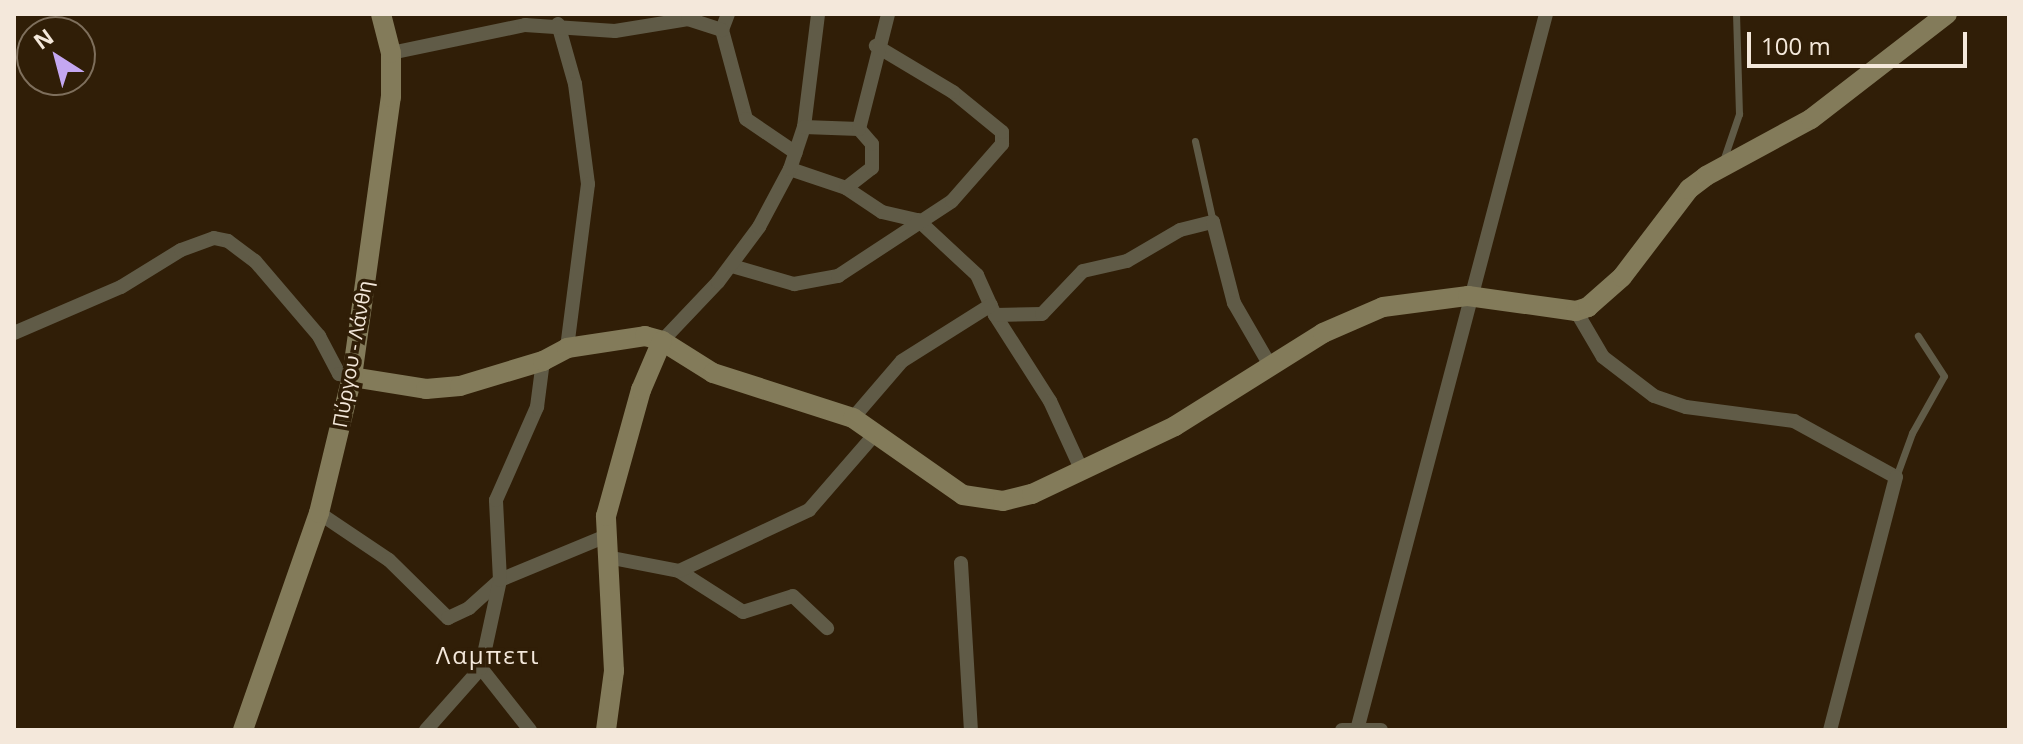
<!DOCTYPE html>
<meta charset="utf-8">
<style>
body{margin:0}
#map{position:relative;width:2023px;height:744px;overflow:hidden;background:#301e07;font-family:"Open Sans",sans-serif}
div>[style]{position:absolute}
.lane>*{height:7px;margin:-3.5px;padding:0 3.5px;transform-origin:3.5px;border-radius:3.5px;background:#605b47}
.street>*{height:14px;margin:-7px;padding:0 7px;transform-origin:7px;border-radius:7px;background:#605b47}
.secondary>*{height:20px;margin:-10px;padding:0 10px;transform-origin:10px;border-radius:10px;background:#837b5a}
span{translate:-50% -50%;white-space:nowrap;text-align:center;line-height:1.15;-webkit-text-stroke:7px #301e07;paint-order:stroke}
.street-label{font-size:20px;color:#f4e8db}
.quarter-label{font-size:24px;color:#f4e8db;letter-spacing:2px}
.frame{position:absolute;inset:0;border:16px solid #f4e8db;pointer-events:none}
.north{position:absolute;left:16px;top:16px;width:80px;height:80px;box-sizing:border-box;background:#301e07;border:2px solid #7e6f5c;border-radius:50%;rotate:324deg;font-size:22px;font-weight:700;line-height:32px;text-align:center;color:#f4e8db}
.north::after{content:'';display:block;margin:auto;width:28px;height:36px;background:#c4a7f1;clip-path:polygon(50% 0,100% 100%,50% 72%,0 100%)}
.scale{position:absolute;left:1747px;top:32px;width:220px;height:36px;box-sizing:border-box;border:4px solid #f4e8db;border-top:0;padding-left:10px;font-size:24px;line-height:28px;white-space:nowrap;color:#f4e8db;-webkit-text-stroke:6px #301e07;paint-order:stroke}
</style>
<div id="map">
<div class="lane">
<div style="left:1195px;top:141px;width:83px;rotate:77.5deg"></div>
<div style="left:1723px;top:161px;width:50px;rotate:-71.2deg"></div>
<div style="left:1739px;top:114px;width:100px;rotate:-91.7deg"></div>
<div style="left:1896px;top:477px;width:47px;rotate:-70deg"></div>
<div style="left:1912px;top:433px;width:65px;rotate:-60.7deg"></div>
<div style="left:1944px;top:376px;width:48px;rotate:-123deg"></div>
</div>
<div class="street">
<div style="left:728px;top:14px;width:17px;rotate:111deg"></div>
<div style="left:722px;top:30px;width:92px;rotate:74.9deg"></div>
<div style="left:746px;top:119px;width:60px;rotate:34.2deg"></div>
<div style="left:558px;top:24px;width:62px;rotate:74.2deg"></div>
<div style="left:575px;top:84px;width:101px;rotate:82.6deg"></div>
<div style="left:588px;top:184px;width:165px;rotate:97.3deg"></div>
<div style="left:391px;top:53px;width:137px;rotate:-11.8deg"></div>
<div style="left:525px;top:25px;width:90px;rotate:3.8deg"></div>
<div style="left:615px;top:31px;width:74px;rotate:-9.3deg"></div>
<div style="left:688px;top:19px;width:36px;rotate:18deg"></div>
<div style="left:804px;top:127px;width:114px;rotate:-82.9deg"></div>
<div style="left:790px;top:169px;width:59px;rotate:18.7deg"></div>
<div style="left:846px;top:188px;width:43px;rotate:33.7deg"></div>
<div style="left:882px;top:212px;width:37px;rotate:13deg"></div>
<div style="left:918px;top:220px;width:81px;rotate:43deg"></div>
<div style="left:977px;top:275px;width:44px;rotate:65.8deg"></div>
<div style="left:995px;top:315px;width:102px;rotate:57.4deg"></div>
<div style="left:1050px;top:401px;width:77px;rotate:65.4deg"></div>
<div style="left:846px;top:188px;width:33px;rotate:-38deg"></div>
<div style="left:872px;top:168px;width:24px;rotate:-90deg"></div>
<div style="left:872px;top:144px;width:20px;rotate:-131deg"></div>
<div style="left:732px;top:266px;width:65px;rotate:16.2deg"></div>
<div style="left:794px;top:284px;width:45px;rotate:-10.3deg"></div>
<div style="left:838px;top:276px;width:136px;rotate:-33.3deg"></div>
<div style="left:952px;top:201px;width:76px;rotate:-48.7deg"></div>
<div style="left:1002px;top:144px;width:12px;rotate:-90deg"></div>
<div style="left:1002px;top:132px;width:63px;rotate:-140.8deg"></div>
<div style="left:953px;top:92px;width:90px;rotate:-149.1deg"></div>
<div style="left:1576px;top:311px;width:53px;rotate:59.6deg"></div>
<div style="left:1603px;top:357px;width:64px;rotate:37.4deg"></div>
<div style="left:1654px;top:396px;width:34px;rotate:19deg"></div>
<div style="left:1686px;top:407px;width:109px;rotate:7.4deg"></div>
<div style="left:1794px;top:421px;width:116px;rotate:28.8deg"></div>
<div style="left:1896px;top:477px;width:261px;rotate:104.6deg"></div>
<div style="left:995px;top:315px;width:47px;rotate:-1.2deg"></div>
<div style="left:1042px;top:314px;width:59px;rotate:-46.4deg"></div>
<div style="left:1083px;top:271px;width:45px;rotate:-12.8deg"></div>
<div style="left:1127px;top:261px;width:61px;rotate:-30.3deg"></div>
<div style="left:1180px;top:230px;width:34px;rotate:-14deg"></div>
<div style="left:1213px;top:222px;width:84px;rotate:75.5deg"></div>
<div style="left:1234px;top:303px;width:74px;rotate:60deg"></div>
<div style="left:14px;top:333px;width:116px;rotate:-23.3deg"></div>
<div style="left:121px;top:287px;width:70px;rotate:-31.7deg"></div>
<div style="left:181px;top:250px;width:35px;rotate:-20deg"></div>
<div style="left:214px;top:238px;width:14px;rotate:12deg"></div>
<div style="left:228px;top:241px;width:34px;rotate:37deg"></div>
<div style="left:255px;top:261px;width:99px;rotate:49.5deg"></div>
<div style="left:319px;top:336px;width:43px;rotate:62.2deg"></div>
<div style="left:339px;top:374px;width:13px;rotate:13deg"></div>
<div style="left:662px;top:341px;width:81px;rotate:-46.5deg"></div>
<div style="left:718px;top:282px;width:69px;rotate:-53.3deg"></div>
<div style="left:759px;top:227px;width:66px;rotate:-61.9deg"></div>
<div style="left:790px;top:169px;width:44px;rotate:-71.6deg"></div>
<div style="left:804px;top:127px;width:55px;rotate:2.1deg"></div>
<div style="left:859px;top:129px;width:119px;rotate:-75.8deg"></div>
<div style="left:853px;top:418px;width:75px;rotate:-49.3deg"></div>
<div style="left:902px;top:361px;width:105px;rotate:-32.2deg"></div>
<div style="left:319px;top:513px;width:84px;rotate:33.9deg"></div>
<div style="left:389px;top:560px;width:83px;rotate:44.5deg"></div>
<div style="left:448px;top:618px;width:23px;rotate:-25deg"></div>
<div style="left:469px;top:608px;width:42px;rotate:-42.1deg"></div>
<div style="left:500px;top:580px;width:113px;rotate:-22.5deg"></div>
<div style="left:607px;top:557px;width:73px;rotate:11deg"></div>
<div style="left:679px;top:571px;width:76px;rotate:32.6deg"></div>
<div style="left:743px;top:612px;width:52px;rotate:-17.7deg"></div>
<div style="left:793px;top:596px;width:47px;rotate:43.3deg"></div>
<div style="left:961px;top:563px;width:167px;rotate:86.6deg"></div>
<div style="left:679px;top:571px;width:144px;rotate:-25.1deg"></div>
<div style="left:809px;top:510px;width:102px;rotate:-49deg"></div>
<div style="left:481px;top:668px;width:79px;rotate:51.7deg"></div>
<div style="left:426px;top:730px;width:83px;rotate:-48.4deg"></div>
<div style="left:481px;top:668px;width:90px;rotate:-77.8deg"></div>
<div style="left:500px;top:580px;width:80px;rotate:-92.9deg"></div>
<div style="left:496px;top:500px;width:102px;rotate:-66.2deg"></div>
<div style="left:537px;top:407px;width:46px;rotate:-82.6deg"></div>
<div style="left:1342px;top:730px;width:39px"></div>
<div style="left:1357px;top:730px;width:741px;rotate:-75.21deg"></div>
</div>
<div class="secondary">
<div style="left:352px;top:377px;width:75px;rotate:9.2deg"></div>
<div style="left:426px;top:389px;width:34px;rotate:-5deg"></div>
<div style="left:460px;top:386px;width:87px;rotate:-16.8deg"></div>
<div style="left:543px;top:361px;width:27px;rotate:-28deg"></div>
<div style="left:567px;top:348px;width:79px;rotate:-8.7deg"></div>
<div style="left:645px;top:336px;width:18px;rotate:16deg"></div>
<div style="left:662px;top:341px;width:60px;rotate:32.1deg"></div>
<div style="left:713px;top:373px;width:147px;rotate:17.8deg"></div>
<div style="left:853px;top:418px;width:134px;rotate:35deg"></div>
<div style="left:963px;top:495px;width:40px;rotate:8.5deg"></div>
<div style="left:1003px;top:501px;width:30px;rotate:-14deg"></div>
<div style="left:1032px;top:494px;width:158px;rotate:-25.4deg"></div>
<div style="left:1175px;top:426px;width:175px;rotate:-32.1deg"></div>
<div style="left:1323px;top:333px;width:65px;rotate:-23.4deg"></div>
<div style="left:1383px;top:307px;width:86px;rotate:-7.4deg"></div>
<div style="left:1468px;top:296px;width:109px;rotate:7.9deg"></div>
<div style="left:1576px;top:311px;width:13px;rotate:-18deg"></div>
<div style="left:1588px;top:307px;width:45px;rotate:-41.4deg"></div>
<div style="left:1622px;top:277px;width:111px;rotate:-52.7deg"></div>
<div style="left:1689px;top:189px;width:21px;rotate:-37deg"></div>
<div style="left:1706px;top:176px;width:119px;rotate:-28.5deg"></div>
<div style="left:1811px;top:119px;width:172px;rotate:-37.7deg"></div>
<div style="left:243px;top:730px;width:230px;rotate:-70.7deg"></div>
<div style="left:319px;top:513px;width:140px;rotate:-76.4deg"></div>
<div style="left:352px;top:377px;width:283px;rotate:-82.1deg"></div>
<div style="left:391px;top:97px;width:44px;rotate:-90deg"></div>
<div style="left:391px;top:53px;width:40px;rotate:-104.4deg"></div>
<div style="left:606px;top:730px;width:60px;rotate:-82.3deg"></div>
<div style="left:614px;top:671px;width:155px;rotate:-93deg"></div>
<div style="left:606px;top:516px;width:131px;rotate:-74.5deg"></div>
<div style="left:641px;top:390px;width:53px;rotate:-66.8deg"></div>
</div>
<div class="street-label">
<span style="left:352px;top:354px;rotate:-80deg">Πύργου - Λάνθη</span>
</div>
<div class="quarter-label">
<span style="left:488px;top:655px">Λαμπετι</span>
</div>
<div class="frame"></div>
<div class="north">N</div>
<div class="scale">100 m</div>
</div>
